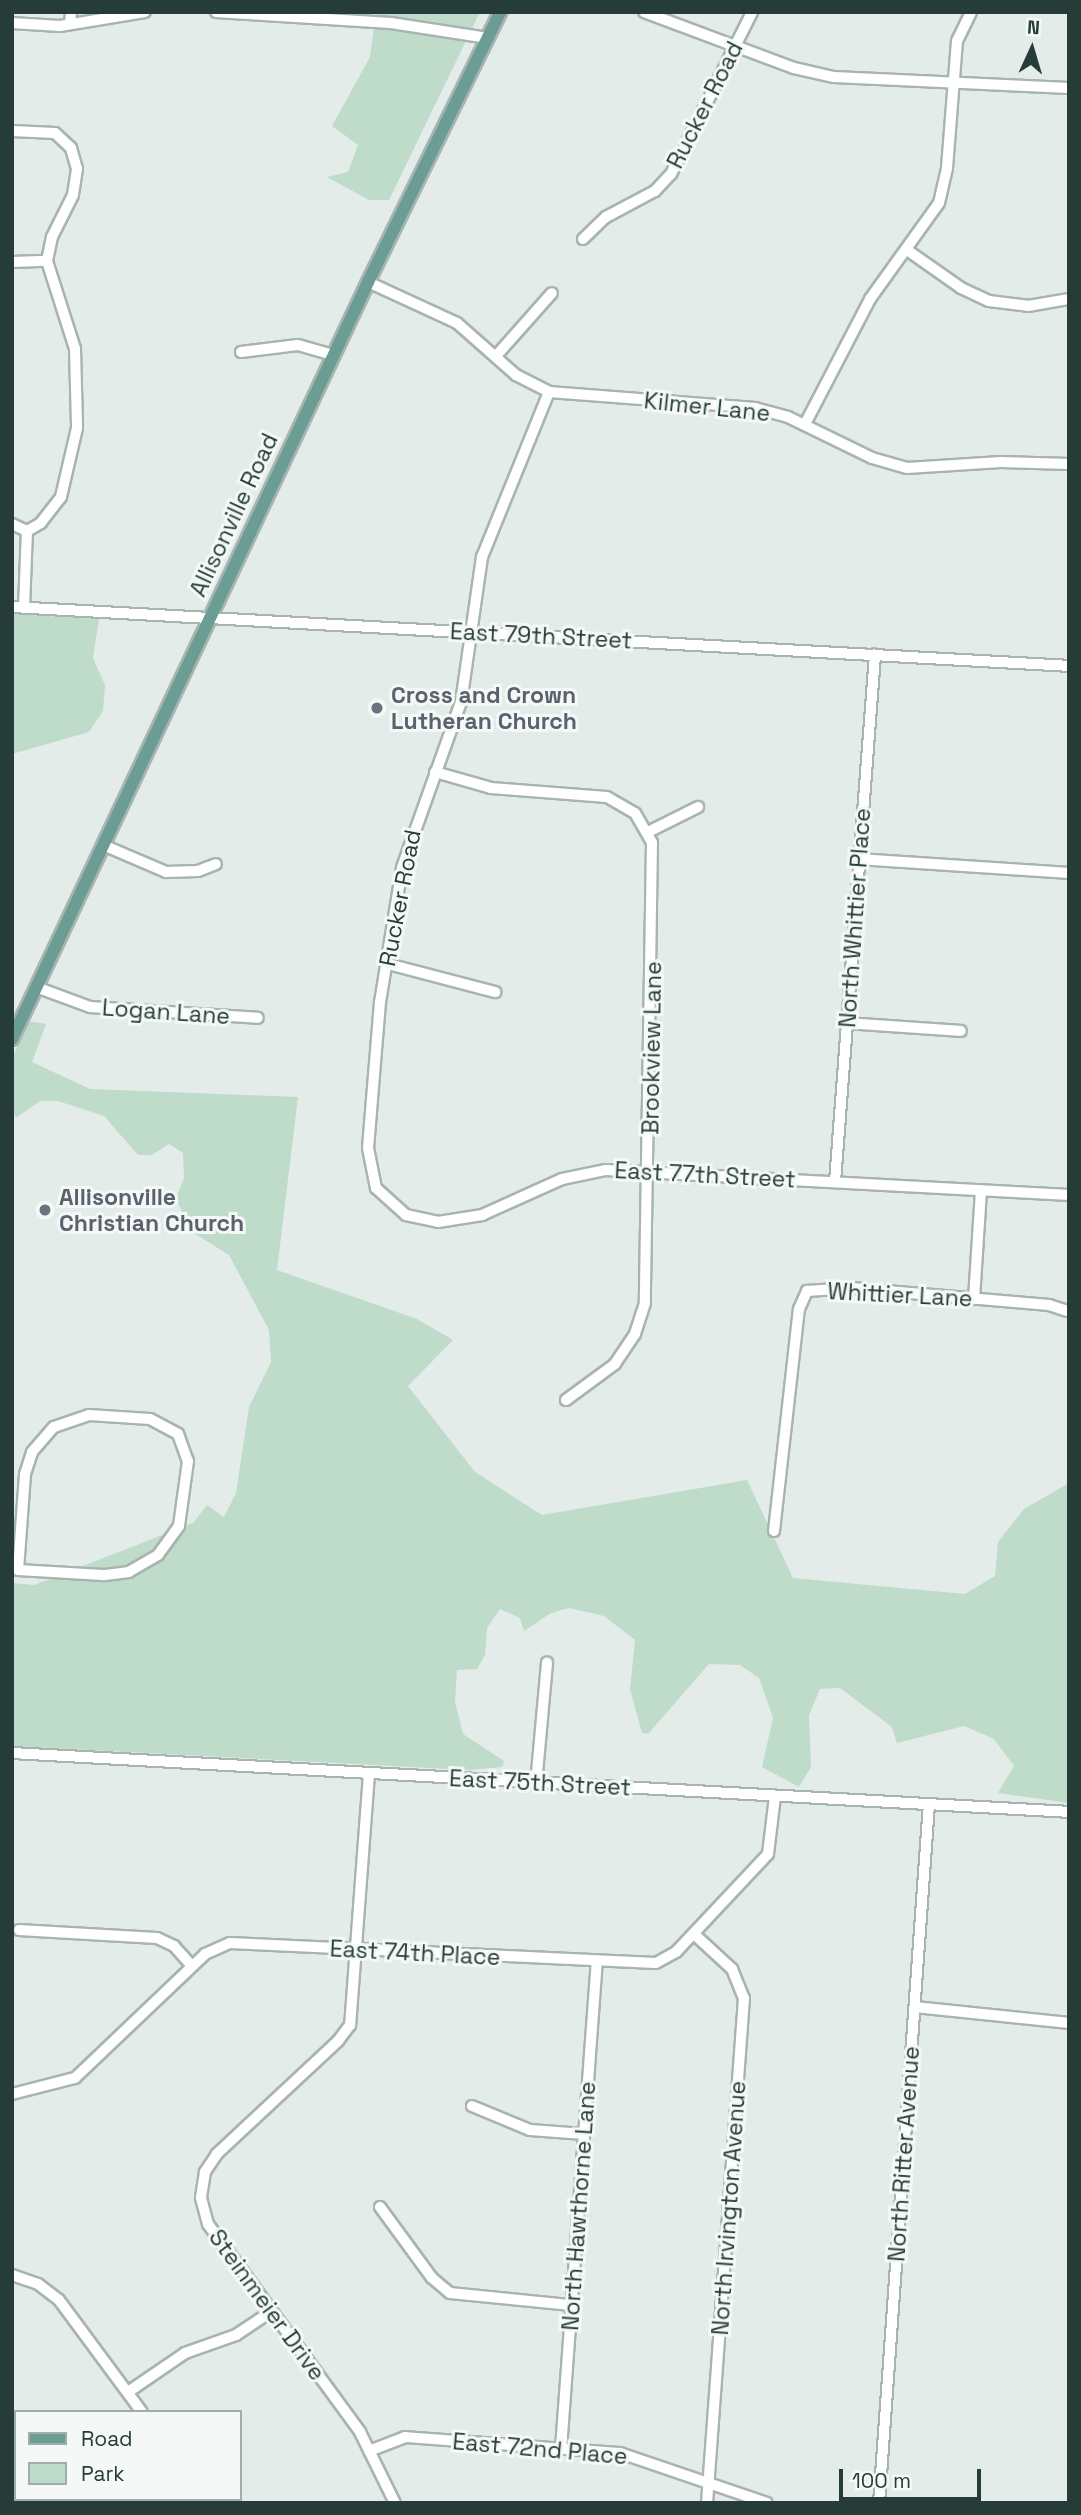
<!DOCTYPE html>
<style>
body{margin:0}
#map{position:relative;width:1081px;height:2515px;overflow:hidden;background:#e4ece9;font-family:"Space Grotesk",sans-serif}
div>[style]{position:absolute}
.green>*{inset:0;background:#bfdbc9}
.roads{filter:drop-shadow(2px 0 #a7b4b0) drop-shadow(-2px 0 #a7b4b0) drop-shadow(0 2px #a7b4b0) drop-shadow(0 -2px #a7b4b0)}
.minor>*{height:10px;margin:-5px;padding:0 5px;transform-origin:5px;border-radius:5px;background:#fff}
.major>*{height:12px;margin:-6px;padding:0 6px;transform-origin:6px;border-radius:6px;background:#6c9d95}
.dots>*{width:19px;height:19px;translate:-50% -50%;box-sizing:border-box;border:4px solid #f4f9f7;border-radius:50%}
span{translate:-50% -50%;white-space:nowrap;text-align:center;line-height:1.15;-webkit-text-stroke:6px #f4f9f7;paint-order:stroke}
.street-label{font-size:23px;color:#253c38}
.worship-label{font-size:23px;color:#5b616d;font-weight:700}
.left{translate:0 -50%;text-align:left}
.frame{position:absolute;inset:0;border:14px solid #253c38;pointer-events:none}
.legend{position:absolute;left:14px;top:2410px;width:228px;height:91px;box-sizing:border-box;background:#f4f9f7;border:2px solid #a1adab;margin:0;padding:9px 12px;list-style:none;font-size:21px;color:#253c38}
.legend li{display:flex;align-items:center;gap:14px;height:35px}
.legend b{width:35px;border:2px solid #a1adab}
.north{position:absolute;left:997px;top:14px;width:70px;height:70px;-webkit-text-stroke:5px #f4f9f7;paint-order:stroke;rotate:4deg;font-size:19px;font-weight:700;line-height:28px;text-align:center;color:#253c38}
.north::after{content:'';display:block;margin:auto;width:24px;height:32px;background:#253c38;clip-path:polygon(50% 0,100% 100%,50% 72%,0 100%)}
.scale{position:absolute;left:839px;top:2469px;width:142px;height:32px;box-sizing:border-box;border:4px solid #253c38;border-top:0;padding-left:9px;font-size:21px;line-height:24px;white-space:nowrap;color:#253c38;-webkit-text-stroke:5px #f4f9f7;paint-order:stroke}
</style>
<div id="map">
<div class="green">
<div style="clip-path:polygon(376px 12px,480px 12px,389px 200px,369px 200px,327px 177px,348px 172px,358px 145px,332px 126px,370px 57px)"></div>
<div style="clip-path:polygon(12px 614px,99px 619px,93px 658px,105px 685px,103px 711px,89px 732px,12px 754px)"></div>
<div style="clip-path:polygon(28px 1021px,46px 1024px,32px 1062px,90px 1089px,298px 1097px,277px 1270px,417px 1319px,453px 1340px,408px 1386px,475px 1472px,542px 1515px,747px 1480px,793px 1578px,965px 1594px,995px 1576px,998px 1542px,1024px 1509px,1069px 1483px,1069px 1803px,998px 1793px,1014px 1766px,994px 1739px,964px 1726px,897px 1743px,892px 1727px,840px 1688px,820px 1689px,809px 1715px,811px 1767px,799px 1787px,762px 1767px,773px 1718px,759px 1678px,740px 1665px,709px 1664px,648px 1734px,642px 1733px,630px 1689px,635px 1640px,604px 1616px,569px 1608px,551px 1613px,524px 1631px,520px 1618px,500px 1609px,487px 1628px,485px 1655px,477px 1669px,457px 1670px,455px 1702px,463px 1734px,504px 1761px,502px 1767px,469px 1770px,12px 1746px,12px 1583px,34px 1585px,193px 1523px,207px 1505px,224px 1517px,236px 1493px,249px 1407px,271px 1362px,269px 1330px,229px 1255px,189px 1230px,176px 1198px,184px 1178px,183px 1153px,169px 1144px,152px 1155px,138px 1155px,104px 1116px,58px 1101px,40px 1101px,17px 1117px,12px 1114px,12px 1059px)"></div>
</div>
<div class="roads">
<div class="minor">
<div style="left:216px;top:12px;width:175px;rotate:3.6deg"></div>
<div style="left:391px;top:23px;width:98px;rotate:8.8deg"></div>
<div style="left:644px;top:12px;width:160px;rotate:20.5deg"></div>
<div style="left:794px;top:68px;width:41px;rotate:12.7deg"></div>
<div style="left:834px;top:77px;width:235px;rotate:2.7deg"></div>
<div style="left:12px;top:23px;width:48px;rotate:3.6deg"></div>
<div style="left:60px;top:26px;width:86px;rotate:-9.4deg"></div>
<div style="left:70px;top:24px;width:12px;rotate:-85deg"></div>
<div style="left:12px;top:131px;width:43px;rotate:2.7deg"></div>
<div style="left:55px;top:133px;width:22px;rotate:43deg"></div>
<div style="left:71px;top:148px;width:22px;rotate:74deg"></div>
<div style="left:77px;top:169px;width:26px;rotate:99deg"></div>
<div style="left:73px;top:195px;width:47px;rotate:116.6deg"></div>
<div style="left:52px;top:237px;width:25px;rotate:102deg"></div>
<div style="left:47px;top:261px;width:92px;rotate:72.3deg"></div>
<div style="left:75px;top:349px;width:79px;rotate:88.5deg"></div>
<div style="left:77px;top:428px;width:71px;rotate:103.1deg"></div>
<div style="left:61px;top:497px;width:33px;rotate:128deg"></div>
<div style="left:41px;top:523px;width:16px;rotate:150deg"></div>
<div style="left:583px;top:239px;width:32px;rotate:-44deg"></div>
<div style="left:606px;top:217px;width:55px;rotate:-28deg"></div>
<div style="left:655px;top:191px;width:23px;rotate:-47deg"></div>
<div style="left:671px;top:174px;width:181px;rotate:-63.4deg"></div>
<div style="left:907px;top:250px;width:66px;rotate:35.1deg"></div>
<div style="left:961px;top:288px;width:31px;rotate:25deg"></div>
<div style="left:989px;top:301px;width:39px;rotate:7deg"></div>
<div style="left:1028px;top:306px;width:42px;rotate:-9.7deg"></div>
<div style="left:12px;top:262px;width:35px;rotate:-2deg"></div>
<div style="left:368px;top:282px;width:98px;rotate:24.7deg"></div>
<div style="left:457px;top:323px;width:79px;rotate:41.4deg"></div>
<div style="left:516px;top:375px;width:37px;rotate:27deg"></div>
<div style="left:549px;top:392px;width:207px;rotate:4.4deg"></div>
<div style="left:755px;top:408px;width:34px;rotate:15deg"></div>
<div style="left:788px;top:417px;width:93px;rotate:26deg"></div>
<div style="left:872px;top:458px;width:36px;rotate:16deg"></div>
<div style="left:907px;top:468px;width:94px;rotate:-3.7deg"></div>
<div style="left:1001px;top:462px;width:68px;rotate:1.7deg"></div>
<div style="left:241px;top:352px;width:57px;rotate:-7deg"></div>
<div style="left:298px;top:345px;width:36px;rotate:16deg"></div>
<div style="left:496px;top:356px;width:84px;rotate:-48.4deg"></div>
<div style="left:549px;top:392px;width:178px;rotate:112.1deg"></div>
<div style="left:482px;top:557px;width:147px;rotate:98.2deg"></div>
<div style="left:461px;top:702px;width:176px;rotate:109.6deg"></div>
<div style="left:402px;top:868px;width:136px;rotate:99.3deg"></div>
<div style="left:380px;top:1002px;width:146px;rotate:94.7deg"></div>
<div style="left:368px;top:1148px;width:41px;rotate:78.7deg"></div>
<div style="left:376px;top:1188px;width:40px;rotate:42deg"></div>
<div style="left:406px;top:1215px;width:33px;rotate:12deg"></div>
<div style="left:438px;top:1222px;width:45px;rotate:-9deg"></div>
<div style="left:482px;top:1215px;width:88px;rotate:-24.2deg"></div>
<div style="left:562px;top:1179px;width:45px;rotate:-11.6deg"></div>
<div style="left:606px;top:1170px;width:464px;rotate:3.1deg"></div>
<div style="left:805px;top:424px;width:141px;rotate:-62.5deg"></div>
<div style="left:870px;top:299px;width:118px;rotate:-54.3deg"></div>
<div style="left:939px;top:203px;width:36px;rotate:-77deg"></div>
<div style="left:947px;top:168px;width:127px;rotate:-85.5deg"></div>
<div style="left:957px;top:41px;width:32px;rotate:-64deg"></div>
<div style="left:12px;top:524px;width:17px;rotate:25deg"></div>
<div style="left:12px;top:607px;width:1059px;rotate:3.19deg"></div>
<div style="left:24px;top:608px;width:77px;rotate:-87.8deg"></div>
<div style="left:435px;top:772px;width:58px;rotate:15.9deg"></div>
<div style="left:491px;top:788px;width:116px;rotate:4.4deg"></div>
<div style="left:607px;top:797px;width:32px;rotate:30deg"></div>
<div style="left:635px;top:813px;width:34px;rotate:60deg"></div>
<div style="left:652px;top:843px;width:460px;rotate:90.9deg"></div>
<div style="left:645px;top:1303px;width:33px;rotate:108deg"></div>
<div style="left:635px;top:1334px;width:36px;rotate:124deg"></div>
<div style="left:615px;top:1364px;width:61px;rotate:143.7deg"></div>
<div style="left:648px;top:832px;width:56px;rotate:-26.6deg"></div>
<div style="left:103px;top:845px;width:69px;rotate:23.2deg"></div>
<div style="left:166px;top:872px;width:32px;rotate:-2deg"></div>
<div style="left:198px;top:871px;width:19px;rotate:-21deg"></div>
<div style="left:859px;top:859px;width:210px;rotate:3.8deg"></div>
<div style="left:388px;top:964px;width:111px;rotate:14.7deg"></div>
<div style="left:36px;top:987px;width:58px;rotate:20.3deg"></div>
<div style="left:90px;top:1007px;width:168px;rotate:3.7deg"></div>
<div style="left:847px;top:1023px;width:114px;rotate:4deg"></div>
<div style="left:835px;top:1182px;width:529px;rotate:-85.66deg"></div>
<div style="left:974px;top:1299px;width:109px;rotate:-86.3deg"></div>
<div style="left:89px;top:1415px;width:61px;rotate:3.8deg"></div>
<div style="left:150px;top:1419px;width:32px;rotate:28deg"></div>
<div style="left:178px;top:1434px;width:29px;rotate:70deg"></div>
<div style="left:188px;top:1461px;width:66px;rotate:97.9deg"></div>
<div style="left:179px;top:1526px;width:36px;rotate:126deg"></div>
<div style="left:158px;top:1555px;width:34px;rotate:150deg"></div>
<div style="left:129px;top:1572px;width:26px;rotate:173deg"></div>
<div style="left:103px;top:1575px;width:85px;rotate:-176.6deg"></div>
<div style="left:18px;top:1570px;width:96px;rotate:-85.8deg"></div>
<div style="left:25px;top:1474px;width:23px;rotate:-72deg"></div>
<div style="left:32px;top:1452px;width:33px;rotate:-49deg"></div>
<div style="left:54px;top:1427px;width:37px;rotate:-19deg"></div>
<div style="left:774px;top:1531px;width:223px;rotate:-83.6deg"></div>
<div style="left:799px;top:1309px;width:20px;rotate:-66deg"></div>
<div style="left:807px;top:1291px;width:45px;rotate:-3.8deg"></div>
<div style="left:852px;top:1288px;width:198px;rotate:4.9deg"></div>
<div style="left:1049px;top:1305px;width:19px;rotate:18deg"></div>
<div style="left:12px;top:1753px;width:1059px;rotate:3.19deg"></div>
<div style="left:369px;top:1774px;width:252px;rotate:94.3deg"></div>
<div style="left:350px;top:2025px;width:20px;rotate:127deg"></div>
<div style="left:338px;top:2041px;width:166px;rotate:137deg"></div>
<div style="left:217px;top:2154px;width:22px;rotate:124deg"></div>
<div style="left:205px;top:2172px;width:26px;rotate:99deg"></div>
<div style="left:201px;top:2198px;width:27px;rotate:75deg"></div>
<div style="left:208px;top:2224px;width:258px;rotate:53.8deg"></div>
<div style="left:360px;top:2432px;width:79px;rotate:63.8deg"></div>
<div style="left:536px;top:1784px;width:122px;rotate:-84.8deg"></div>
<div style="left:19px;top:1930px;width:138px;rotate:3.3deg"></div>
<div style="left:157px;top:1938px;width:19px;rotate:25deg"></div>
<div style="left:174px;top:1946px;width:27px;rotate:48deg"></div>
<div style="left:694px;top:1934px;width:52px;rotate:42.6deg"></div>
<div style="left:732px;top:1969px;width:31px;rotate:68deg"></div>
<div style="left:744px;top:1998px;width:506px;rotate:94.19deg"></div>
<div style="left:915px;top:2007px;width:155px;rotate:5.9deg"></div>
<div style="left:12px;top:2094px;width:65px;rotate:-14.3deg"></div>
<div style="left:75px;top:2078px;width:180px;rotate:-43.6deg"></div>
<div style="left:205px;top:1954px;width:27px;rotate:-24deg"></div>
<div style="left:230px;top:1943px;width:426px;rotate:2.7deg"></div>
<div style="left:656px;top:1963px;width:23px;rotate:-29deg"></div>
<div style="left:676px;top:1952px;width:134px;rotate:-46.8deg"></div>
<div style="left:768px;top:1854px;width:58px;rotate:-83.1deg"></div>
<div style="left:472px;top:2106px;width:63px;rotate:22.5deg"></div>
<div style="left:530px;top:2130px;width:54px;rotate:4.2deg"></div>
<div style="left:380px;top:2207px;width:88px;rotate:53.8deg"></div>
<div style="left:432px;top:2278px;width:23px;rotate:40deg"></div>
<div style="left:450px;top:2293px;width:122px;rotate:5.7deg"></div>
<div style="left:12px;top:2275px;width:28px;rotate:19deg"></div>
<div style="left:38px;top:2284px;width:26px;rotate:37deg"></div>
<div style="left:59px;top:2300px;width:139px;rotate:53.5deg"></div>
<div style="left:128px;top:2392px;width:69px;rotate:-34.4deg"></div>
<div style="left:185px;top:2353px;width:54px;rotate:-19.4deg"></div>
<div style="left:236px;top:2335px;width:43px;rotate:-33.7deg"></div>
<div style="left:561px;top:2449px;width:487px;rotate:-85.8deg"></div>
<div style="left:369px;top:2451px;width:39px;rotate:-21deg"></div>
<div style="left:405px;top:2437px;width:216px;rotate:4.3deg"></div>
<div style="left:620px;top:2453px;width:155px;rotate:18.8deg"></div>
<div style="left:12px;top:2491px;width:6px;rotate:51deg"></div>
<div style="left:206px;top:2499px;width:5px;rotate:53deg"></div>
<div style="left:879px;top:2503px;width:701px;rotate:-85.91deg"></div>
</div>
<div class="major">
<div style="left:12px;top:1039px;width:837px;rotate:-64.81deg"></div>
<div style="left:368px;top:282px;width:301px;rotate:-63.9deg"></div>
</div>
</div>
<div class="dots">
<div style="left:377px;top:708px;background:#6b7280"></div>
<div style="left:45px;top:1210px;background:#6b7280"></div>
</div>
<div class="street-label">
<span style="left:705px;top:105px;rotate:-63deg">Rucker Road</span>
<span style="left:707px;top:407px;rotate:6deg">Kilmer Lane</span>
<span style="left:234px;top:515px;rotate:-65deg">Allisonville Road</span>
<span style="left:541px;top:636px;rotate:3deg">East 79th Street</span>
<span style="left:400px;top:898px;rotate:-79deg">Rucker Road</span>
<span style="left:855px;top:918px;rotate:-86deg">North Whittier Place</span>
<span style="left:166px;top:1012px;rotate:4deg">Logan Lane</span>
<span style="left:652px;top:1048px;rotate:-89deg">Brookview Lane</span>
<span style="left:705px;top:1175px;rotate:3deg">East 77th Street</span>
<span style="left:900px;top:1295px;rotate:3deg">Whittier Lane</span>
<span style="left:540px;top:1783px;rotate:3deg">East 75th Street</span>
<span style="left:415px;top:1953px;rotate:3deg">East 74th Place</span>
<span style="left:904px;top:2154px;rotate:-86deg">North Ritter Avenue</span>
<span style="left:579px;top:2206px;rotate:-86deg">North Hawthorne Lane</span>
<span style="left:729px;top:2208px;rotate:-86deg">North Irvington Avenue</span>
<span style="left:267px;top:2305px;rotate:54deg">Steinmeier Drive</span>
<span style="left:540px;top:2449px;rotate:5deg">East 72nd Place</span>
</div>
<div class="worship-label">
<span class="left" style="left:391px;top:708px">Cross and Crown<br>Lutheran Church</span>
<span class="left" style="left:59px;top:1210px">Allisonville<br>Christian Church</span>
</div>
<div class="frame"></div>
<ul class="legend">
<li><b style="height:9px;background:#6c9d95"></b>Road</li>
<li><b style="height:19px;background:#bfdbc9"></b>Park</li>
</ul>
<div class="north">N</div>
<div class="scale">100 m</div>
</div>
